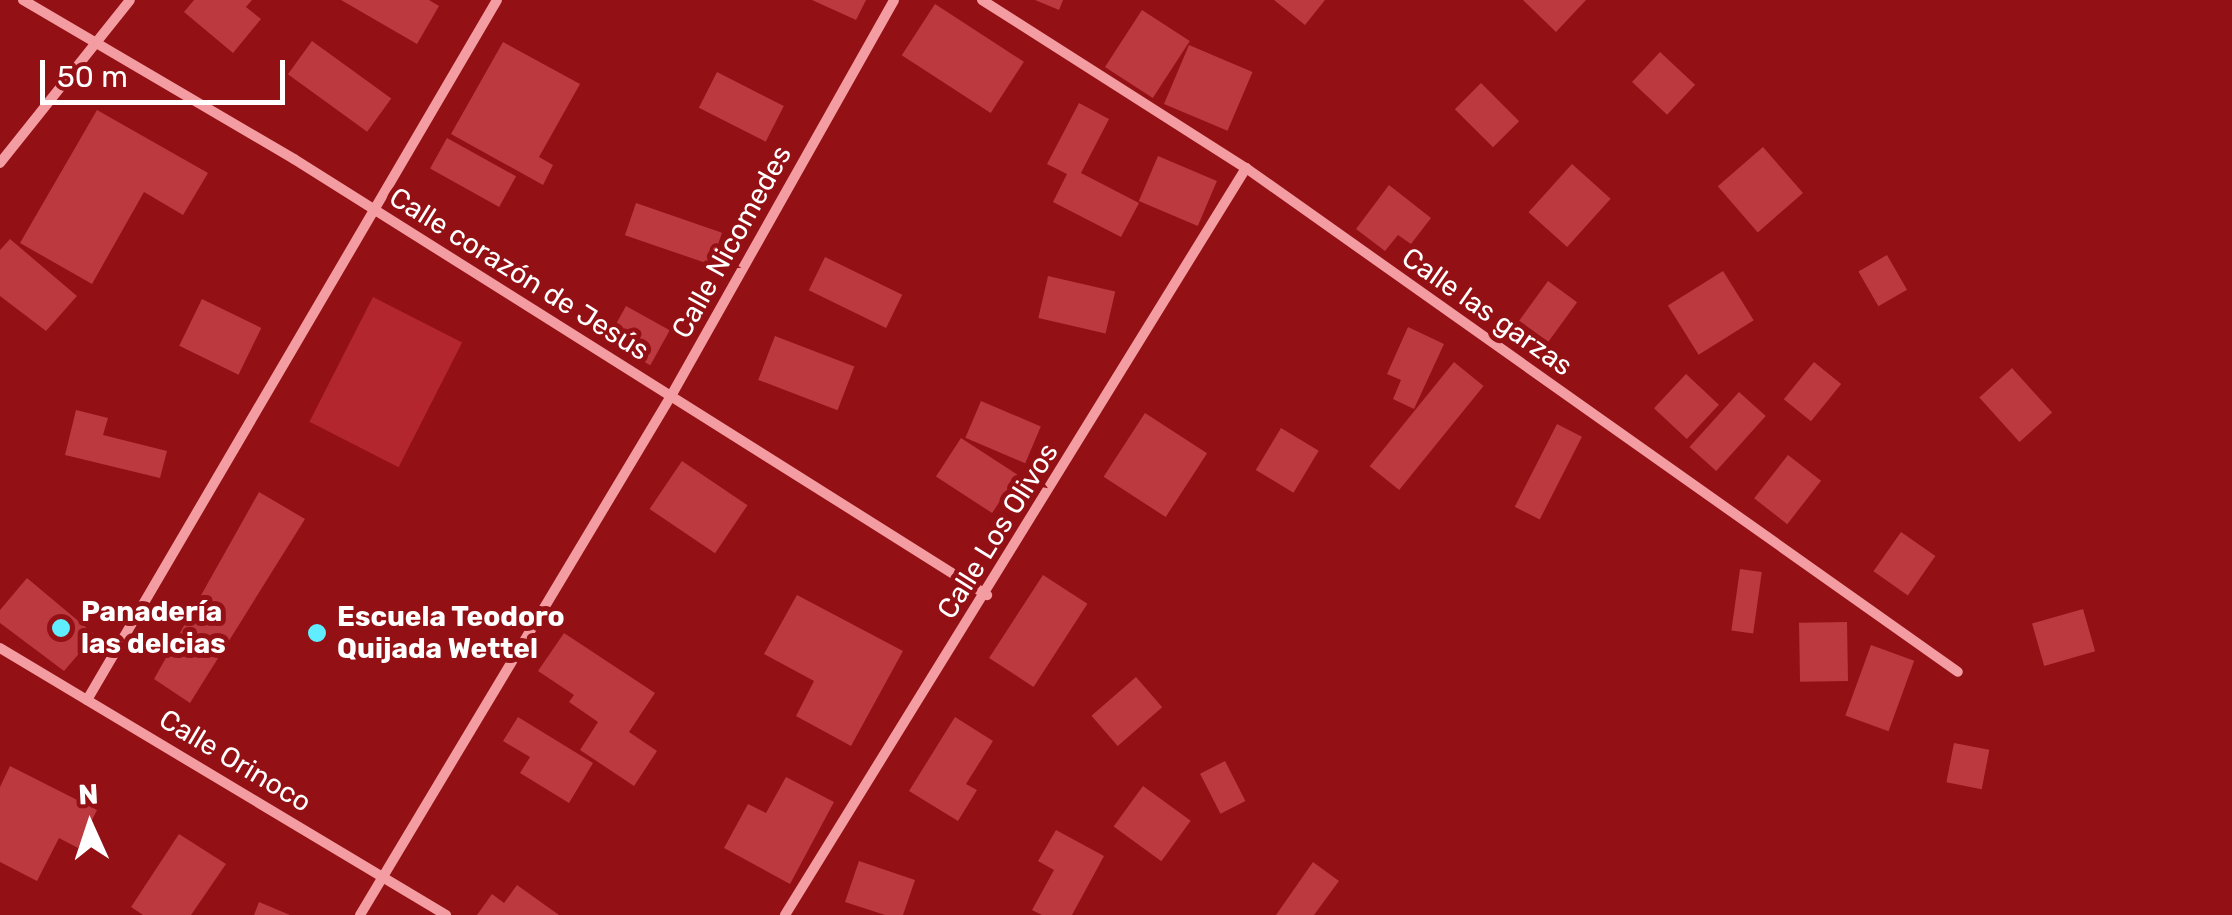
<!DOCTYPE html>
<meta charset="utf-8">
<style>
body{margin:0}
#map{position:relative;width:2232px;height:915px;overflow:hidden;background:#931015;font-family:Rubik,sans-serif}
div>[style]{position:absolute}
.green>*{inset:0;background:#b3262d;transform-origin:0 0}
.building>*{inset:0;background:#bb393f;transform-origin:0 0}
.street>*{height:10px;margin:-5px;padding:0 5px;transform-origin:5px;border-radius:5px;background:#f39da2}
.dots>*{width:28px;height:28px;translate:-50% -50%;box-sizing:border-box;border:5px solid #931015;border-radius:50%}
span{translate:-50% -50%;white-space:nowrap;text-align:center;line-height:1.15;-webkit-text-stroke:10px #931015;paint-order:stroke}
.street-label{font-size:28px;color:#fff}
.poi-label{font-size:28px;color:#fff;font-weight:700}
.left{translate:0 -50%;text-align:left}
.north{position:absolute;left:40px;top:775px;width:100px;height:100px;-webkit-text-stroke:8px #931015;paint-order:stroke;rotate:357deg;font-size:28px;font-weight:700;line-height:40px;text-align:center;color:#fff}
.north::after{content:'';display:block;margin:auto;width:35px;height:45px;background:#fff;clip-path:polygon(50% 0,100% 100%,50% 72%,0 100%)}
.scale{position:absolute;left:40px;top:60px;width:245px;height:45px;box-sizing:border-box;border:5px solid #fff;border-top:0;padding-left:12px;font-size:30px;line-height:35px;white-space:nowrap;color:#fff;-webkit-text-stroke:8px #931015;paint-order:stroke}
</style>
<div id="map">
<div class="green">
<div style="left:373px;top:297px;width:100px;height:140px;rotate:27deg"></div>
</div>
<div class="building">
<div style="clip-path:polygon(194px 0,252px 0,246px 7px,261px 19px,233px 53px,184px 12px)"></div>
<div style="clip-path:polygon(341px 0,429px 0,439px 6px,417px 44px)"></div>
<div style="clip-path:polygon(812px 0,866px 0,856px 20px)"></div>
<div style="clip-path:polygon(1035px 0,1063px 0,1059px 10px)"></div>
<div style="clip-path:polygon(1274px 0,1325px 0,1305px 25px)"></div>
<div style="clip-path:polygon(1523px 0,1586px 0,1556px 32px)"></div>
<div style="left:935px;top:4px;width:106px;height:61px;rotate:33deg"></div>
<div style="left:1142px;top:10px;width:57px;height:68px;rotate:33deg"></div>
<div style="left:312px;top:41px;width:98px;height:41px;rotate:36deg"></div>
<div style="clip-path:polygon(503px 42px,580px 84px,539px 157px,553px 165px,543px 185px,451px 134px)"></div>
<div style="left:1189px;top:45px;width:69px;height:64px;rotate:23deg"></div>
<div style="left:1660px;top:52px;width:48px;height:41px;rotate:43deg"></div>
<div style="left:717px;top:72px;width:75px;height:40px;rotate:27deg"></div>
<div style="left:1481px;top:83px;width:54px;height:37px;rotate:45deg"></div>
<div style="clip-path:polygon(1079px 103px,1109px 119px,1081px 173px,1139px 203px,1121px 237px,1053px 202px,1067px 174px,1047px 164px)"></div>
<div style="clip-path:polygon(97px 110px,208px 173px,183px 215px,144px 192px,92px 284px,20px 243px)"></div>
<div style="left:447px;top:138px;width:79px;height:35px;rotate:29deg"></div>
<div style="left:1763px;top:147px;width:61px;height:60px;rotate:49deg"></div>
<div style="left:1158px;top:156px;width:64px;height:49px;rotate:23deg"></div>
<div style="left:1572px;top:164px;width:52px;height:65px;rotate:42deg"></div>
<div style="clip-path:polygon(1389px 185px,1431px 218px,1411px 244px,1398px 235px,1385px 251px,1356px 229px)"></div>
<div style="left:636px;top:203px;width:91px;height:34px;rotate:19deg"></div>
<div style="clip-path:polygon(10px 239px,77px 296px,46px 331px,0 296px,0 250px)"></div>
<div style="left:1887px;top:255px;width:40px;height:33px;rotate:60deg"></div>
<div style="left:825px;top:257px;width:86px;height:37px;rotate:26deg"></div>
<div style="left:1723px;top:271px;width:58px;height:65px;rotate:58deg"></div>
<div style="left:1048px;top:276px;width:69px;height:43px;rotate:13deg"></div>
<div style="left:1548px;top:281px;width:36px;height:49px;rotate:36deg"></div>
<div style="left:202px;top:299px;width:66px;height:52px;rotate:26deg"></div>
<div style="left:626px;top:306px;width:50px;height:40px;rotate:29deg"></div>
<div style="clip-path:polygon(1408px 327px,1444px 344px,1414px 409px,1393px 399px,1401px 380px,1387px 374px)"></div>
<div style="left:775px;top:336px;width:85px;height:47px;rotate:21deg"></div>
<div style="left:1454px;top:362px;width:38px;height:134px;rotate:39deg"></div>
<div style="left:1814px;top:362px;width:35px;height:48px;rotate:39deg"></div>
<div style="left:2012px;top:368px;width:60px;height:44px;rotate:48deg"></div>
<div style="left:1686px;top:374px;width:45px;height:47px;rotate:43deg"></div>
<div style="left:1739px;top:392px;width:36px;height:74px;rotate:42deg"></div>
<div style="left:981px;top:401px;width:65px;height:40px;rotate:23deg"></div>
<div style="clip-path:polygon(76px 410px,108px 418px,103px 435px,167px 451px,160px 478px,65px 455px)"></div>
<div style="left:1145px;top:413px;width:74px;height:76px;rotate:33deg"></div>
<div style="left:1557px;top:424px;width:28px;height:93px;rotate:27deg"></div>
<div style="left:1281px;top:428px;width:44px;height:49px;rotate:31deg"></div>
<div style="left:961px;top:438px;width:67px;height:46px;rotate:33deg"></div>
<div style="left:1788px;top:455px;width:42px;height:55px;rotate:38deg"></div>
<div style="left:682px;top:461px;width:79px;height:58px;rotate:34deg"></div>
<div style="clip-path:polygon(259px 492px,305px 519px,190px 703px,154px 679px)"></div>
<div style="left:1901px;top:532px;width:42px;height:48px;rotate:35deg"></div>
<div style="left:1740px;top:569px;width:22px;height:62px;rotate:8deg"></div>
<div style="left:1043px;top:575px;width:53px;height:99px;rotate:33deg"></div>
<div style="clip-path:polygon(27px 578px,95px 635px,64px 671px,0 623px,0 610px)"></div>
<div style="clip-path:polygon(797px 595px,903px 651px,851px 746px,796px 716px,814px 681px,764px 654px)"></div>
<div style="left:2083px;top:609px;width:44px;height:53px;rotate:74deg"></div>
<div style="left:1847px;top:622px;width:59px;height:48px;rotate:89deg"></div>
<div style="clip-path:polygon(564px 633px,655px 693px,629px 732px,657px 751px,634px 786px,580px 750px,598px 722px,569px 702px,574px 695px,538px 671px)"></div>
<div style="left:1871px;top:645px;width:46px;height:75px;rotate:20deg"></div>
<div style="left:1136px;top:677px;width:40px;height:59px;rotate:49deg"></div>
<div style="clip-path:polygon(518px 717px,593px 763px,569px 803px,520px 773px,530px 757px,503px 741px)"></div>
<div style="clip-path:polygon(955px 717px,993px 741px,966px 784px,977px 790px,958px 821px,909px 791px)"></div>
<div style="left:1954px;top:743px;width:36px;height:40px;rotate:11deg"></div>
<div style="left:1225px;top:761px;width:45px;height:28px;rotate:63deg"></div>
<div style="clip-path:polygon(10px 766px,97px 810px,78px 848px,59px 838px,37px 881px,0 862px,0 787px)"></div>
<div style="clip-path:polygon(786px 777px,834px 802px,790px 884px,724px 848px,748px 804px,766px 813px)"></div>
<div style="left:1143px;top:786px;width:59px;height:50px;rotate:36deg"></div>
<div style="clip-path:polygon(1056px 830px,1104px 856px,1072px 915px,1042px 915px,1032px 910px,1054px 870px,1038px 861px)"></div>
<div style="clip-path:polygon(179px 834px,226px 864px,191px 915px,143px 915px,131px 907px)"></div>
<div style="clip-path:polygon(859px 861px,915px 880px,903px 915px,885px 915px,845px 902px)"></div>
<div style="clip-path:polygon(1313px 862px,1339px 881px,1314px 915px,1276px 915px)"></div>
<div style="clip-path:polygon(517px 885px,559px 915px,477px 915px,492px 894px,504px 903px)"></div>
<div style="clip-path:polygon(259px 902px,290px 915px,254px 915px)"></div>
</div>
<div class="street">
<div style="left:23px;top:0;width:314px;rotate:30.4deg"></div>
<div style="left:294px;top:159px;width:819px;rotate:32.18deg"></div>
<div style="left:982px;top:0;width:313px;rotate:32.5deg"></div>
<div style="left:1246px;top:168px;width:872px;rotate:35.29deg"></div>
<div style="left:0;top:163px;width:208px;rotate:-51.4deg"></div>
<div style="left:0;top:648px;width:520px;rotate:30.91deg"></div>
<div style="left:87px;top:700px;width:811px;rotate:-59.64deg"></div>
<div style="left:360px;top:915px;width:605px;rotate:-59.07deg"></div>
<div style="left:671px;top:396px;width:454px;rotate:-60.6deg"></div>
<div style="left:785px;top:915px;width:878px;rotate:-58.32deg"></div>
</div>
<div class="dots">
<div style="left:61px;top:628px;background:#5fedff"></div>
<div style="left:317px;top:633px;background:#5fedff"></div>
</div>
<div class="street-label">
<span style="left:732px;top:242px;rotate:-61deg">Calle Nicomedes</span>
<span style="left:519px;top:274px;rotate:32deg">Calle corazón de Jesús</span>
<span style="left:1487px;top:312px;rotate:35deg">Calle las garzas</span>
<span style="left:998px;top:531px;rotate:-58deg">Calle Los Olivos</span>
<span style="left:235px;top:761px;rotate:31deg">Calle Orinoco</span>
</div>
<div class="poi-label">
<span class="left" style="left:81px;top:628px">Panadería<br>las delcias</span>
<span class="left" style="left:337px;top:633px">Escuela Teodoro<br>Quijada Wettel</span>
</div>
<div class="north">N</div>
<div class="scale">50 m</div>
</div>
